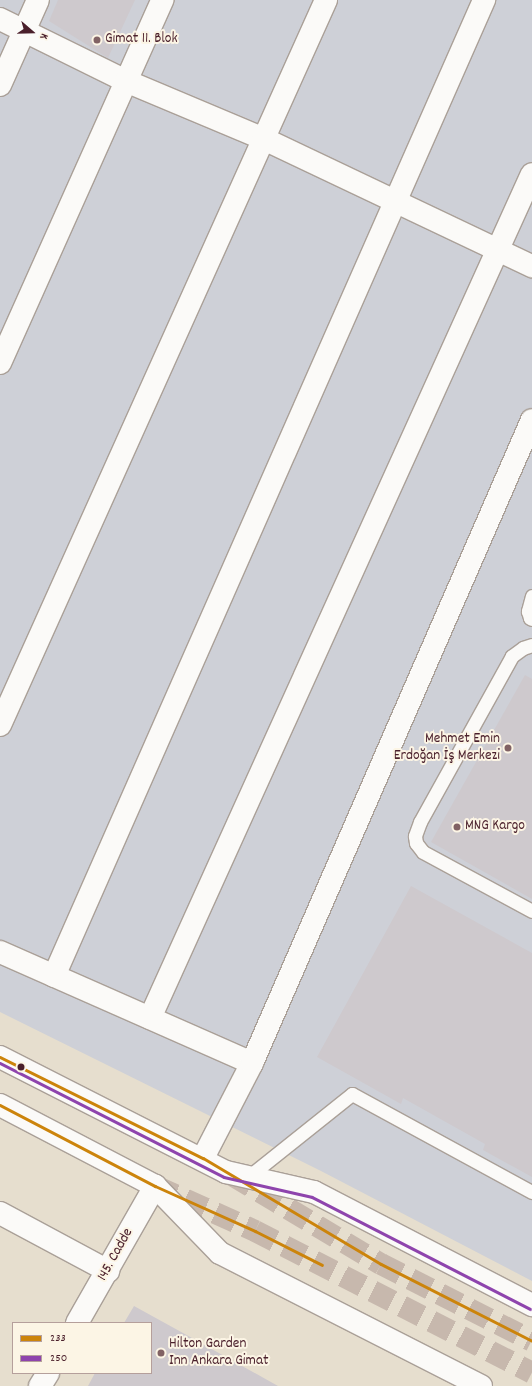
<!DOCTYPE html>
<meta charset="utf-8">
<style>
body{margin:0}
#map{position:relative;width:532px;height:1386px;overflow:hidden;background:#e6dece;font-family:Dekko,sans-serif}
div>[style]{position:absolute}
.industrial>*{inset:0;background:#ced0d7}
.building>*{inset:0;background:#cec9cd}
.primary-tunnel>*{height:22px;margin-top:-11px;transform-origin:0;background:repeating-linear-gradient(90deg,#c7b8ad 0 22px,transparent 0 33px)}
.roads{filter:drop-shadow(1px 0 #aaa098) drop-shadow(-1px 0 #aaa098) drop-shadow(0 1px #aaa098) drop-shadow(0 -1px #aaa098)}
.service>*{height:13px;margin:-6.5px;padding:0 6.5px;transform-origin:6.5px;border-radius:6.5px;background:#fbfaf8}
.minor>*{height:22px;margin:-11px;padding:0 11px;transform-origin:11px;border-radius:11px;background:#fbfaf8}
.primary>*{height:22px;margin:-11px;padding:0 11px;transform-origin:11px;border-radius:11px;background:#fbfaf8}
.bus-1>*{height:3px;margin:-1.5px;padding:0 1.5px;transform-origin:1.5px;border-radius:1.5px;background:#cc840b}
.bus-2>*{height:3px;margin:-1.5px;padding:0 1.5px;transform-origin:1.5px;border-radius:1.5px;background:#8e44ad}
.dots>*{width:11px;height:11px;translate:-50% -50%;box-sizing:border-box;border:2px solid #fcf5e5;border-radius:50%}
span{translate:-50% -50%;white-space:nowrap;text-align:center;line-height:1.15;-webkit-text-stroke:4px #fcf5e5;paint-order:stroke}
.poi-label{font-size:15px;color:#4a1f2b}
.left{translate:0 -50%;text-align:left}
.right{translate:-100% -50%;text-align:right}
.street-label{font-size:15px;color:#4a1f2b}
.legend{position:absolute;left:12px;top:1322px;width:140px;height:52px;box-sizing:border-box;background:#fcf5e5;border:1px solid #b59f9b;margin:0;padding:5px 7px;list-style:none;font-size:12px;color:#4a1f2b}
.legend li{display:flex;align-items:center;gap:8px;height:20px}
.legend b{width:20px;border:1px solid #b59f9b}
.north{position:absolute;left:12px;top:12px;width:40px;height:40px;-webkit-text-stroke:3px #fcf5e5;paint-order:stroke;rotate:110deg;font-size:11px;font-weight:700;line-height:16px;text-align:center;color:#4a1f2b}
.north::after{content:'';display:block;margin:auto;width:14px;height:18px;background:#4a1f2b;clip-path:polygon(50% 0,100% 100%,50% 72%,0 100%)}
</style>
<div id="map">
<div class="industrial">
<div style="clip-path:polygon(0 0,532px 0,532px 1281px,321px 1171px,0 1012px)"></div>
</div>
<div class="building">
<div style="clip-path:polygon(58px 0,135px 0,108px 58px,49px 21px)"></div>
<div style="clip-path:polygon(525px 675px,532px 679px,532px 899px,431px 842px)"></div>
<div style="clip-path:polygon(411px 886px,532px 953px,532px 1177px,483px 1150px,485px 1144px,403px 1098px,401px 1104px,317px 1057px)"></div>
<div style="clip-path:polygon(134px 1306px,183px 1333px,278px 1386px,88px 1386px,95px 1373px,151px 1373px,151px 1323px,124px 1323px)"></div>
</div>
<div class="primary-tunnel">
<div style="left:232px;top:1175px;width:174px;rotate:30.9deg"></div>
<div style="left:381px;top:1264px;width:169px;rotate:27deg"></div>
<div style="left:155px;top:1186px;width:110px;rotate:24.2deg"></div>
<div style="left:255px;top:1231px;width:311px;rotate:27.1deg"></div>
</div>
<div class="roads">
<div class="service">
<div style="left:532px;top:596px;width:16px;rotate:105deg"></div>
<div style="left:528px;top:611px;width:7px;rotate:74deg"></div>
<div style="left:530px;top:618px;width:2px;rotate:27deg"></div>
<div style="left:532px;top:645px;width:9px;rotate:162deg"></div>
<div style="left:523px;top:648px;width:14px;rotate:144deg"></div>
<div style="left:512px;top:656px;width:190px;rotate:119deg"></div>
<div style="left:420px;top:822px;width:15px;rotate:110deg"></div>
<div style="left:415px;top:836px;width:7px;rotate:82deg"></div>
<div style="left:416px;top:843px;width:11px;rotate:52deg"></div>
<div style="left:423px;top:852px;width:124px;rotate:28.4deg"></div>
<div style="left:248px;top:1177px;width:133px;rotate:-38.6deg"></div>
<div style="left:352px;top:1094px;width:205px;rotate:28.6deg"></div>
</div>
<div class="minor">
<div style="left:0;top:19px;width:140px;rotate:26.2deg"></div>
<div style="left:126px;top:81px;width:150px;rotate:22.8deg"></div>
<div style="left:264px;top:139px;width:297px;rotate:25.4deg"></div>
<div style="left:0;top:85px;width:93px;rotate:-65.9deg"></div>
<div style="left:0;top:363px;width:398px;rotate:-65.9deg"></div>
<div style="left:0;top:725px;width:795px;rotate:-65.79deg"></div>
<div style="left:0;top:952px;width:275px;rotate:23.8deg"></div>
<div style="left:54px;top:976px;width:1067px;rotate:-66.22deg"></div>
<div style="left:150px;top:1018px;width:926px;rotate:-65.65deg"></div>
<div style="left:203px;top:1158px;width:107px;rotate:-62.7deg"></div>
<div style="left:252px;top:1063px;width:701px;rotate:-66.47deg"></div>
<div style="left:0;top:1213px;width:123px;rotate:28.2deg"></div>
<div style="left:77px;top:1323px;width:158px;rotate:-60.3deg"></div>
<div style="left:40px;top:1386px;width:15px;rotate:-58deg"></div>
</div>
<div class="primary">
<div style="left:0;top:1057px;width:254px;rotate:27deg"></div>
<div style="left:226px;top:1172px;width:90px;rotate:12.8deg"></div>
<div style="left:314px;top:1192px;width:246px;rotate:27.4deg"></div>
<div style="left:0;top:1105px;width:175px;rotate:27.6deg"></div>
<div style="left:155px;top:1186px;width:93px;rotate:45.9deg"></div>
<div style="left:220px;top:1253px;width:293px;rotate:27deg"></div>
</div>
</div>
<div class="bus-1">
<div style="left:0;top:1057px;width:227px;rotate:26.5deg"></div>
<div style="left:203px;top:1158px;width:207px;rotate:30.8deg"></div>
<div style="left:381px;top:1264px;width:169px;rotate:27deg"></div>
<div style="left:0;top:1105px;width:175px;rotate:27.6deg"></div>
<div style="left:155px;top:1186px;width:110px;rotate:24.2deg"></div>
<div style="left:255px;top:1231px;width:75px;rotate:26.9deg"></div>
</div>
<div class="bus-2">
<div style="left:0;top:1063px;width:251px;rotate:27deg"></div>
<div style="left:224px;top:1177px;width:90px;rotate:12.8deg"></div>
<div style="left:312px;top:1197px;width:245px;rotate:27.2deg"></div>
</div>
<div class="dots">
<div style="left:97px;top:40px;background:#816264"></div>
<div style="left:508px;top:748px;background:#816264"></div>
<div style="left:457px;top:827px;background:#816264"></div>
<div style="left:21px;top:1067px;background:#4a1f2b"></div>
<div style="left:161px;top:1353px;background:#816264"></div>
</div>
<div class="poi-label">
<span class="left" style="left:105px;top:40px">Gimat 11. Blok</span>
<span class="right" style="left:500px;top:748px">Mehmet Emin<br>Erdoğan İş Merkezi</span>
<span class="left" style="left:465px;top:827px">MNG Kargo</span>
<span class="left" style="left:169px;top:1353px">Hilton Garden<br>Inn Ankara Gimat</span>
</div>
<div class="street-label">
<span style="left:116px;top:1255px;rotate:-61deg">145. Cadde</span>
</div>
<ul class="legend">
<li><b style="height:5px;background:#cc840b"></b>233</li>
<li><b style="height:5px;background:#8e44ad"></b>250</li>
</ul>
<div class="north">K</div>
</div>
